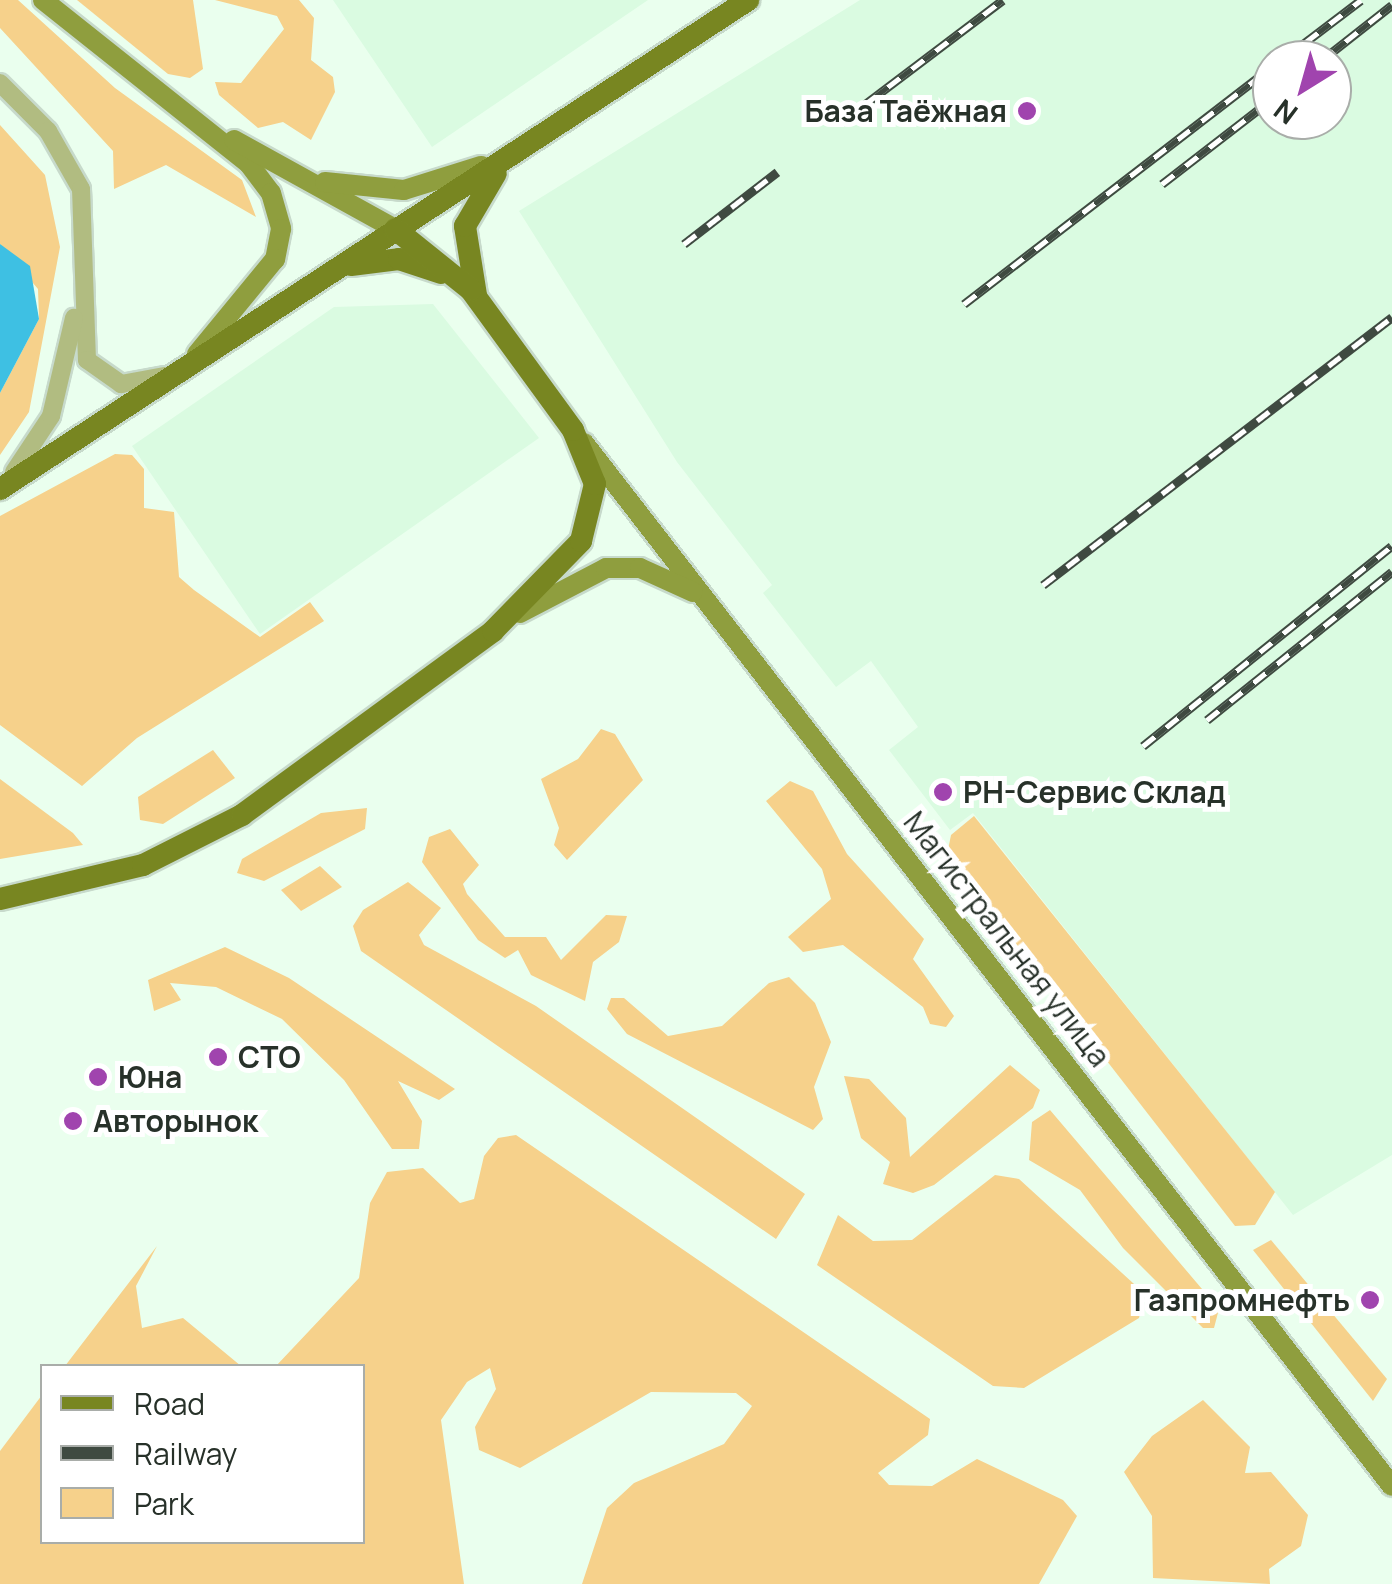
<!DOCTYPE html>
<meta charset="utf-8">
<style>
body{margin:0}
#map{position:relative;width:1392px;height:1584px;overflow:hidden;background:#eaffee;font-family:Manrope,sans-serif}
div>[style]{position:absolute}
.built>*{inset:0;background:#dafbe1}
.green>*{inset:0;background:#f6d18b}
.water>*{inset:0;background:#3ec0e3}
.roads{filter:drop-shadow(2px 0 #c7dacb) drop-shadow(-2px 0 #c7dacb) drop-shadow(0 2px #c7dacb) drop-shadow(0 -2px #c7dacb)}
.tertiary>*{height:18px;margin:-9px;padding:0 9px;transform-origin:9px;border-radius:9px;background:#b1bc81}
.secondary>*{height:20px;margin:-10px;padding:0 10px;transform-origin:10px;border-radius:10px;background:#8f9e3e}
.primary>*{height:22px;margin:-11px;padding:0 11px;transform-origin:11px;border-radius:11px;background:#788621}
.rail>*{height:9px;margin-top:-4.5px;transform-origin:0;background:repeating-linear-gradient(90deg,#fff 0 15px,#3f4a41 0 30px);box-sizing:border-box;border-block:2px solid #3f4a41}
.dots>*{width:28px;height:28px;translate:-50% -50%;box-sizing:border-box;border:5px solid #fff;border-radius:50%}
span{translate:-50% -50%;white-space:nowrap;text-align:center;line-height:1.15;-webkit-text-stroke:10px #fff;paint-order:stroke}
.poi-label{font-size:30px;color:#273129;font-weight:700}
.right{translate:-100% -50%;text-align:right}
.left{translate:0 -50%;text-align:left}
.street-label{font-size:30px;color:#273129}
.legend{position:absolute;left:40px;top:1364px;width:325px;height:180px;box-sizing:border-box;background:#fff;border:2px solid #a9ada9;margin:0;padding:12px 18px;list-style:none;font-size:30px;color:#273129}
.legend li{display:flex;align-items:center;gap:20px;height:50px}
.legend b{width:50px;border:2px solid #a9ada9}
.north{position:absolute;left:1252px;top:40px;width:100px;height:100px;box-sizing:border-box;background:#fff;border:2px solid #a9ada9;border-radius:50%;rotate:217deg;font-size:28px;font-weight:700;line-height:40px;text-align:center;color:#273129}
.north::after{content:'';display:block;margin:auto;width:35px;height:45px;background:#a044ae;clip-path:polygon(50% 0,100% 100%,50% 72%,0 100%)}
</style>
<div id="map">
<div class="built">
<div style="clip-path:polygon(333px 0,648px 0,432px 147px)"></div>
<div style="clip-path:polygon(evenodd,860px 0,1392px 0,1392px 1155px,1293px 1215px,973px 813px,950px 830px,889px 750px,918px 727px,871px 661px,836px 687px,763px 593px,772px 585px,677px 462px,519px 211px,860px 0,1272px 60px,1332px 60px,1332px 120px,1272px 120px,1272px 60px)"></div>
<div style="clip-path:polygon(433px 304px,539px 438px,260px 634px,132px 446px,334px 307px)"></div>
</div>
<div class="green">
<div style="clip-path:polygon(0 0,18px 0,115px 88px,242px 180px,256px 217px,166px 165px,114px 189px,113px 151px,0 28px)"></div>
<div style="clip-path:polygon(77px 0,193px 0,203px 69px,190px 78px,168px 74px)"></div>
<div style="clip-path:polygon(215px 0,299px 0,314px 18px,311px 60px,333px 77px,335px 92px,311px 140px,283px 122px,258px 128px,219px 95px,215px 82px,241px 83px,284px 29px,277px 16px)"></div>
<div style="clip-path:polygon(0 125px,45px 175px,60px 247px,29px 412px,0 455px,0 393px,39px 319px,38px 289px,0 244px)"></div>
<div style="clip-path:polygon(115px 454px,132px 455px,144px 469px,144px 508px,174px 512px,179px 577px,194px 590px,260px 637px,310px 602px,324px 621px,137px 738px,82px 786px,0 725px,0 516px)"></div>
<div style="clip-path:polygon(601px 729px,615px 734px,643px 780px,567px 860px,554px 845px,559px 828px,541px 779px,578px 759px)"></div>
<div style="clip-path:polygon(213px 750px,235px 778px,163px 824px,140px 820px,138px 797px)"></div>
<div style="clip-path:polygon(0 779px,73px 833px,83px 845px,0 859px)"></div>
<div style="clip-path:polygon(790px 781px,813px 791px,847px 854px,924px 939px,913px 959px,954px 1016px,946px 1027px,930px 1024px,923px 1007px,843px 945px,803px 952px,788px 937px,831px 899px,822px 869px,766px 801px)"></div>
<div style="clip-path:polygon(367px 808px,365px 829px,264px 881px,237px 873px,242px 859px,321px 813px)"></div>
<div style="clip-path:polygon(974px 816px,1275px 1192px,1255px 1225px,1235px 1226px,947px 855px,951px 835px)"></div>
<div style="clip-path:polygon(450px 829px,479px 865px,463px 884px,467px 894px,505px 937px,546px 937px,561px 960px,606px 915px,627px 916px,619px 942px,593px 962px,585px 1001px,531px 975px,518px 950px,505px 958px,478px 940px,422px 862px,429px 837px)"></div>
<div style="clip-path:polygon(320px 866px,342px 887px,301px 911px,281px 890px)"></div>
<div style="clip-path:polygon(408px 882px,441px 908px,419px 935px,424px 945px,536px 1006px,805px 1194px,776px 1239px,361px 951px,353px 926px,363px 910px)"></div>
<div style="clip-path:polygon(225px 947px,289px 978px,455px 1089px,439px 1100px,398px 1081px,422px 1121px,419px 1149px,392px 1149px,344px 1080px,282px 1019px,216px 987px,170px 983px,181px 1000px,154px 1011px,148px 980px)"></div>
<div style="clip-path:polygon(789px 977px,815px 1003px,831px 1042px,814px 1087px,823px 1119px,813px 1130px,627px 1034px,607px 1009px,611px 998px,624px 998px,668px 1036px,722px 1026px,769px 983px)"></div>
<div style="clip-path:polygon(1010px 1065px,1040px 1090px,1033px 1108px,934px 1185px,913px 1193px,883px 1184px,890px 1162px,861px 1138px,844px 1076px,869px 1079px,906px 1118px,910px 1157px)"></div>
<div style="clip-path:polygon(1050px 1110px,1219px 1309px,1214px 1328px,1203px 1328px,1123px 1248px,1080px 1190px,1029px 1160px,1032px 1122px)"></div>
<div style="clip-path:polygon(516px 1135px,930px 1419px,928px 1435px,878px 1473px,889px 1485px,932px 1486px,977px 1459px,1063px 1500px,1077px 1516px,1039px 1584px,582px 1584px,607px 1508px,634px 1483px,724px 1444px,752px 1406px,736px 1393px,651px 1392px,520px 1468px,479px 1450px,475px 1427px,496px 1389px,490px 1368px,467px 1382px,441px 1420px,464px 1584px,0 1584px,0 1451px,42px 1395px,42px 1542px,362px 1542px,362px 1366px,276px 1366px,359px 1278px,370px 1203px,387px 1172px,423px 1168px,460px 1203px,474px 1199px,484px 1156px,498px 1138px)"></div>
<div style="clip-path:polygon(995px 1175px,1019px 1179px,1145px 1294px,1139px 1318px,1024px 1388px,993px 1386px,817px 1265px,838px 1215px,873px 1241px,912px 1240px)"></div>
<div style="clip-path:polygon(1271px 1240px,1387px 1379px,1373px 1401px,1253px 1250px)"></div>
<div style="clip-path:polygon(157px 1246px,136px 1286px,142px 1328px,183px 1318px,241px 1366px,65px 1366px)"></div>
<div style="clip-path:polygon(1203px 1400px,1250px 1447px,1245px 1473px,1271px 1472px,1308px 1515px,1301px 1546px,1269px 1569px,1270px 1584px,1153px 1578px,1152px 1516px,1124px 1472px,1152px 1436px)"></div>
</div>
<div class="water">
<div style="clip-path:polygon(0 244px,30px 266px,39px 319px,0 393px)"></div>
</div>
<div class="roads">
<div class="tertiary">
<div style="left:0;top:83px;width:68px;rotate:45deg"></div>
<div style="left:48px;top:131px;width:67px;rotate:60.4deg"></div>
<div style="left:81px;top:189px;width:171px;rotate:88deg"></div>
<div style="left:87px;top:360px;width:42px;rotate:35.2deg"></div>
<div style="left:121px;top:384px;width:44px;rotate:-10.5deg"></div>
<div style="left:14px;top:472px;width:67px;rotate:-56.5deg"></div>
<div style="left:51px;top:416px;width:101px;rotate:-76.8deg"></div>
</div>
<div class="secondary">
<div style="left:43px;top:0;width:263px;rotate:38.5deg"></div>
<div style="left:249px;top:164px;width:36px;rotate:53deg"></div>
<div style="left:271px;top:193px;width:37px;rotate:74deg"></div>
<div style="left:281px;top:229px;width:31px;rotate:101deg"></div>
<div style="left:275px;top:259px;width:123px;rotate:129.4deg"></div>
<div style="left:234px;top:140px;width:184px;rotate:28.9deg"></div>
<div style="left:325px;top:182px;width:79px;rotate:5.8deg"></div>
<div style="left:404px;top:190px;width:81px;rotate:-17.3deg"></div>
<div style="left:584px;top:443px;width:1319px;rotate:52.24deg"></div>
<div style="left:520px;top:613px;width:97px;rotate:-27.6deg"></div>
<div style="left:606px;top:568px;width:34px"></div>
<div style="left:640px;top:568px;width:58px;rotate:24.4deg"></div>
</div>
<div class="primary">
<div style="left:351px;top:265px;width:48px;rotate:-7.1deg"></div>
<div style="left:399px;top:259px;width:44px;rotate:18.4deg"></div>
<div style="left:476px;top:295px;width:70px;rotate:-99.1deg"></div>
<div style="left:465px;top:226px;width:61px;rotate:-59.7deg"></div>
<div style="left:0;top:489px;width:894px;rotate:-33.17deg"></div>
<div style="left:0;top:899px;width:147px;rotate:-13.4deg"></div>
<div style="left:143px;top:865px;width:111px;rotate:-26.8deg"></div>
<div style="left:242px;top:815px;width:311px;rotate:-36.2deg"></div>
<div style="left:493px;top:631px;width:126px;rotate:-45.6deg"></div>
<div style="left:581px;top:541px;width:59px;rotate:-76.2deg"></div>
<div style="left:595px;top:484px;width:58px;rotate:-112.2deg"></div>
<div style="left:573px;top:430px;width:173px;rotate:-126.1deg"></div>
<div style="left:471px;top:290px;width:97px;rotate:-141.2deg"></div>
</div>
</div>
<div class="rail">
<div style="left:1282px;top:60px;width:99px;rotate:-37.2deg"></div>
<div style="left:1322px;top:60px;width:89px;rotate:-38.2deg"></div>
<div style="left:864px;top:105px;width:174px;rotate:-37.1deg"></div>
<div style="left:1162px;top:184px;width:139px;rotate:-37.7deg"></div>
<div style="left:684px;top:244px;width:118px;rotate:-37.7deg"></div>
<div style="left:964px;top:304px;width:389px;rotate:-37.6deg"></div>
<div style="left:1043px;top:585px;width:440px;rotate:-37.5deg"></div>
<div style="left:1207px;top:720px;width:237px;rotate:-38.7deg"></div>
<div style="left:1143px;top:746px;width:319px;rotate:-38.8deg"></div>
</div>
<div class="dots">
<div style="left:1027px;top:111px;background:#a044ae"></div>
<div style="left:943px;top:792px;background:#a044ae"></div>
<div style="left:218px;top:1057px;background:#a044ae"></div>
<div style="left:98px;top:1077px;background:#a044ae"></div>
<div style="left:73px;top:1121px;background:#a044ae"></div>
<div style="left:1370px;top:1300px;background:#a044ae"></div>
</div>
<div class="poi-label">
<span class="right" style="left:1007px;top:111px">База Таёжная</span>
<span class="left" style="left:963px;top:792px">РН-Сервис Cклад</span>
<span class="left" style="left:238px;top:1057px">СТО</span>
<span class="left" style="left:118px;top:1077px">Юна</span>
<span class="left" style="left:93px;top:1121px">Авторынок</span>
<span class="right" style="left:1350px;top:1300px">Газпромнефть</span>
</div>
<div class="street-label">
<span style="left:1007px;top:939px;rotate:52deg">Магистральная улица</span>
</div>
<ul class="legend">
<li><b style="height:12px;background:#788621"></b>Road</li>
<li><b style="height:12px;background:#3f4a41"></b>Railway</li>
<li><b style="height:28px;background:#f6d18b"></b>Park</li>
</ul>
<div class="north">N</div>
</div>
